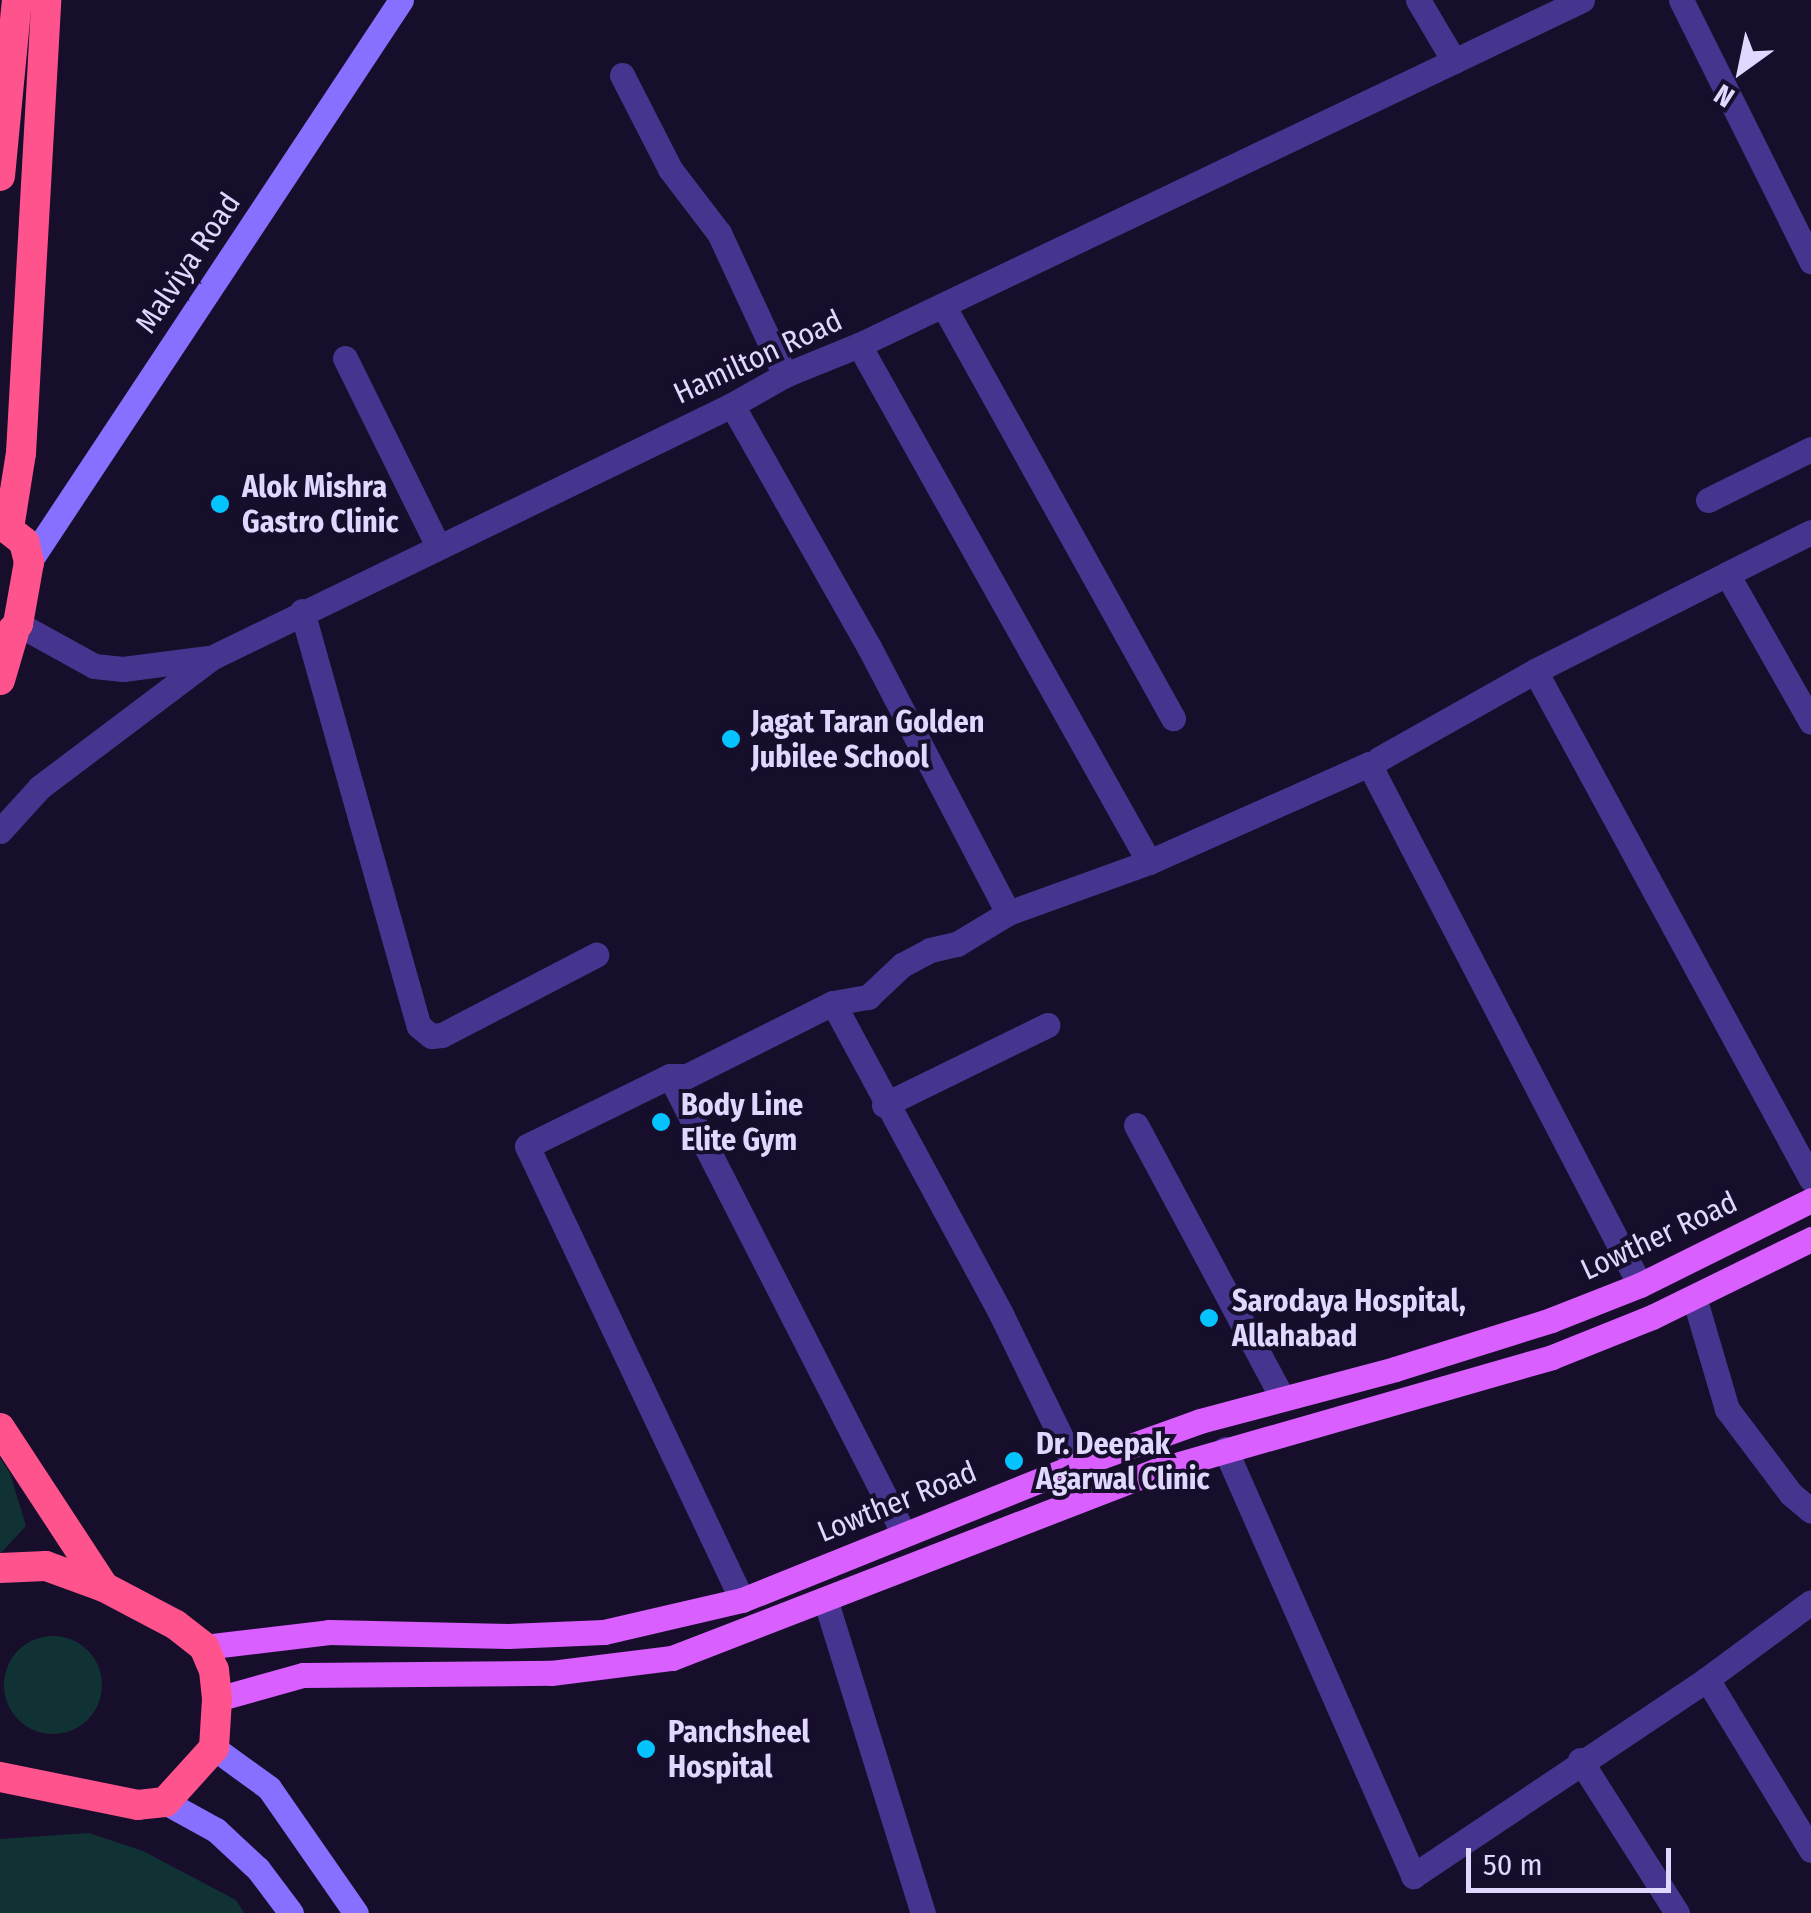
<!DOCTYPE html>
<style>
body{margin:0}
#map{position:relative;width:1811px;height:1913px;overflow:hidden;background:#170e2b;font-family:"Fira Sans Condensed",sans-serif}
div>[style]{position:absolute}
.green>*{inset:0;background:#113235}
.round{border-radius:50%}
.street>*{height:25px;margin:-12.5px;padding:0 12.5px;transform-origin:12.5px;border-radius:12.5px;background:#45358e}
.secondary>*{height:25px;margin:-12.5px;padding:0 12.5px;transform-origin:12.5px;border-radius:12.5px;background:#876fff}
.primary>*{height:25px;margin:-12.5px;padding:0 12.5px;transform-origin:12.5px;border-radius:12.5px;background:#da5fff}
.highway>*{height:30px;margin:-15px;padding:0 15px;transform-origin:15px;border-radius:15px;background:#ff538e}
.dots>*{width:28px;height:28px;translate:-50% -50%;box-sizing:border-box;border:5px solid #170e2b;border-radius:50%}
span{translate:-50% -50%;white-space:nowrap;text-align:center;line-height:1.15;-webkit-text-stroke:8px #170e2b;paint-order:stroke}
.street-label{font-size:30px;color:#e2d8ff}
.poi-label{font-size:30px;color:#e2d8ff;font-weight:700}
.left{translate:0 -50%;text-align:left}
.north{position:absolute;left:1691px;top:20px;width:100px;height:100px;-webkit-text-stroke:8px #170e2b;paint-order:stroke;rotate:213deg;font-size:28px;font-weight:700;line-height:40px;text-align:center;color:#e2d8ff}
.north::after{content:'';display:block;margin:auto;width:35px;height:45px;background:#e2d8ff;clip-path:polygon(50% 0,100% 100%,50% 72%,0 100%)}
.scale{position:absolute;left:1466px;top:1848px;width:205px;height:45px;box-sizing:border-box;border:5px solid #e2d8ff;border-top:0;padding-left:12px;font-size:30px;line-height:35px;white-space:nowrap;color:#e2d8ff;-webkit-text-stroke:8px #170e2b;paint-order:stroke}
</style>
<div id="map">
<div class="green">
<div style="clip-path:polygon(0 1458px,10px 1473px,26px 1526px,0 1554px)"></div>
<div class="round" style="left:4px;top:1636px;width:98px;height:98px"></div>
<div style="clip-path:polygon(89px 1833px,143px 1851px,236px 1900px,244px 1913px,0 1913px,0 1839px)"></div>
</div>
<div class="street">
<div style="left:1418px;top:0;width:71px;rotate:59.5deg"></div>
<div style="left:1681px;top:0;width:292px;rotate:63.5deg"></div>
<div style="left:622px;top:75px;width:106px;rotate:62.9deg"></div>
<div style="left:670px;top:169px;width:81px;rotate:52.6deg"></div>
<div style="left:719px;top:233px;width:157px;rotate:65.1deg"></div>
<div style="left:943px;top:305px;width:473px;rotate:60.9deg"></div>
<div style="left:859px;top:345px;width:593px;rotate:60.71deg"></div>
<div style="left:345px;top:358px;width:210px;rotate:63.7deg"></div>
<div style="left:732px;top:405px;width:278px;rotate:60.5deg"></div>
<div style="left:869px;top:647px;width:300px;rotate:62.4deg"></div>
<div style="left:1708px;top:500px;width:115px;rotate:-26.3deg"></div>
<div style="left:1727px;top:574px;width:94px;rotate:-26.6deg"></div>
<div style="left:302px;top:611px;width:431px;rotate:74.3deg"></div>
<div style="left:419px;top:1026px;width:16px;rotate:40deg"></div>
<div style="left:431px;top:1036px;width:11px;rotate:-5deg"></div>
<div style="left:442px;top:1035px;width:174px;rotate:-27.5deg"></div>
<div style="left:18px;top:624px;width:87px;rotate:28.9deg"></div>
<div style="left:94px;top:666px;width:29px;rotate:6deg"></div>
<div style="left:123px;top:669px;width:84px;rotate:-7.5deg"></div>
<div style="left:1535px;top:671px;width:215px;rotate:-26.8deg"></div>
<div style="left:1727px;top:574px;width:170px;rotate:60.4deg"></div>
<div style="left:1379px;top:759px;width:179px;rotate:-29.4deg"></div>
<div style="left:1535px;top:671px;width:578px;rotate:61.48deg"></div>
<div style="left:0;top:831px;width:59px;rotate:-47.7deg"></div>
<div style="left:40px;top:787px;width:214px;rotate:-37deg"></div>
<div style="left:211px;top:658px;width:579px;rotate:-25.9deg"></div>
<div style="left:732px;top:405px;width:61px;rotate:-29.5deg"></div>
<div style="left:785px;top:375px;width:80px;rotate:-22.1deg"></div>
<div style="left:859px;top:345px;width:801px;rotate:-25.51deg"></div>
<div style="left:833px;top:1003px;width:353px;rotate:61.6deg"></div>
<div style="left:1001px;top:1314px;width:169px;rotate:64deg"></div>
<div style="left:670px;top:1076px;width:514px;rotate:62.94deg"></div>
<div style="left:884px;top:1105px;width:182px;rotate:-26.1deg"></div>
<div style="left:1136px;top:1125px;width:309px;rotate:61.8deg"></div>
<div style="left:1694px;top:1297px;width:117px;rotate:73.6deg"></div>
<div style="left:1727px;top:1409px;width:106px;rotate:53deg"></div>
<div style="left:1791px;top:1494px;width:26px;rotate:40deg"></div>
<div style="left:1225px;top:1449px;width:467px;rotate:66.2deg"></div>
<div style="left:1413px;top:1876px;width:354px;rotate:-33.8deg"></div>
<div style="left:1707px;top:1679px;width:129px;rotate:-36.5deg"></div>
<div style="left:742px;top:1600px;width:502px;rotate:-115.34deg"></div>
<div style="left:527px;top:1146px;width:159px;rotate:-26.1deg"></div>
<div style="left:670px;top:1076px;width:17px"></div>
<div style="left:687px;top:1076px;width:163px;rotate:-26.6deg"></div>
<div style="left:833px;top:1003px;width:36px;rotate:-10deg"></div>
<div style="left:868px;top:997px;width:47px;rotate:-43.3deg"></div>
<div style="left:902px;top:965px;width:32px;rotate:-28deg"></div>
<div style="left:930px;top:950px;width:28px;rotate:-13deg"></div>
<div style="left:957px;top:944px;width:60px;rotate:-31.3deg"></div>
<div style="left:1008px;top:913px;width:150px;rotate:-19.9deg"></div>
<div style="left:1149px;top:862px;width:241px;rotate:-24deg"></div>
<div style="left:1369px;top:764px;width:587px;rotate:62.52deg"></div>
<div style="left:826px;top:1602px;width:326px;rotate:72.7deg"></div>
<div style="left:1707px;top:1679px;width:200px;rotate:58.7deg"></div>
<div style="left:1580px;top:1760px;width:181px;rotate:57.6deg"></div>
</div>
<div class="secondary">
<div style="left:29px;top:562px;width:674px;rotate:-56.5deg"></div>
<div style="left:214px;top:1748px;width:68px;rotate:36deg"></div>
<div style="left:269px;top:1788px;width:152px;rotate:55.2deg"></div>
<div style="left:165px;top:1802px;width:58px;rotate:28.8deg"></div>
<div style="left:216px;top:1830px;width:57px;rotate:42.9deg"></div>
<div style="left:258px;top:1869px;width:55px;rotate:53.1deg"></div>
</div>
<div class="primary">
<div style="left:204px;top:1647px;width:126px;rotate:-6.8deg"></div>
<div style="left:329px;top:1632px;width:179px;rotate:1.3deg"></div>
<div style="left:508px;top:1636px;width:96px;rotate:-2.4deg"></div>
<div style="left:604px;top:1632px;width:142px;rotate:-13.1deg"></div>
<div style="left:742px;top:1600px;width:359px;rotate:-21.9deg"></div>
<div style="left:1075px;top:1466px;width:133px;rotate:-19.8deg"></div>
<div style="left:1200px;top:1421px;width:202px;rotate:-14.9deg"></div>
<div style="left:1395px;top:1369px;width:164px;rotate:-17.4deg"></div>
<div style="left:1551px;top:1320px;width:96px;rotate:-21.5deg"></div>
<div style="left:1640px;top:1285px;width:191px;rotate:-26.4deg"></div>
<div style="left:217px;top:1699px;width:89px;rotate:-15.6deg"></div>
<div style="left:303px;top:1675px;width:248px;rotate:-0.5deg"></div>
<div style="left:551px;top:1673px;width:122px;rotate:-7.1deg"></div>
<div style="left:672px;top:1658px;width:518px;rotate:-21.16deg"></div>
<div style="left:1155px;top:1471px;width:413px;rotate:-16deg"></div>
<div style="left:1552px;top:1357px;width:108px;rotate:-21.8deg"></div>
<div style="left:1652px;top:1317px;width:177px;rotate:-26.1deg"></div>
</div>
<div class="highway">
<div style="left:0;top:176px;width:177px;rotate:-84.5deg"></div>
<div style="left:0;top:523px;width:31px;rotate:38deg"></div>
<div style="left:24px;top:542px;width:21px;rotate:76deg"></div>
<div style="left:29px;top:562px;width:63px;rotate:100.1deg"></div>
<div style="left:18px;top:624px;width:27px;rotate:132deg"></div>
<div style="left:9px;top:528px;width:76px;rotate:-80.9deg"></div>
<div style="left:21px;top:453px;width:454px;rotate:-86.8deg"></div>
<div style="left:0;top:680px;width:50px;rotate:-73.7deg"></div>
<div style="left:0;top:1428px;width:190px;rotate:56.8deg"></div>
<div style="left:0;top:1568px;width:46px;rotate:-2.5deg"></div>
<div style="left:46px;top:1566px;width:62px;rotate:19.9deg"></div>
<div style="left:104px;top:1587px;width:81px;rotate:27.8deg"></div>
<div style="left:176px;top:1625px;width:36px;rotate:38deg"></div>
<div style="left:204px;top:1647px;width:25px;rotate:67deg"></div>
<div style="left:214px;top:1670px;width:29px;rotate:84deg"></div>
<div style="left:217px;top:1699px;width:49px;rotate:93.5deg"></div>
<div style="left:214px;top:1748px;width:73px;rotate:132.2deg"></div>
<div style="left:165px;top:1802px;width:27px;rotate:174deg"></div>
<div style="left:138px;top:1805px;width:141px;rotate:-168.5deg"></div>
</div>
<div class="dots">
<div style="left:220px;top:504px;background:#04c3ff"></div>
<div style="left:731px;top:739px;background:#04c3ff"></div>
<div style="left:661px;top:1122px;background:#04c3ff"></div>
<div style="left:1209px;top:1318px;background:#04c3ff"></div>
<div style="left:1014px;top:1461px;background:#04c3ff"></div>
<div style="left:646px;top:1749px;background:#04c3ff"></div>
</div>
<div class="street-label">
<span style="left:188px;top:263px;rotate:-56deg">Malviya Road</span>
<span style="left:758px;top:357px;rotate:-25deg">Hamilton Road</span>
<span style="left:1659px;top:1236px;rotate:-25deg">Lowther Road</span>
<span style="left:897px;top:1502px;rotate:-22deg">Lowther Road</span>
</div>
<div class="poi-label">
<span class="left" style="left:242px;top:504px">Alok Mishra<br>Gastro Clinic</span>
<span class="left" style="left:751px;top:739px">Jagat Taran Golden<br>Jubilee School</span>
<span class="left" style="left:681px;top:1122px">Body Line<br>Elite Gym</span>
<span class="left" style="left:1232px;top:1318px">Sarodaya Hospital,<br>Allahabad</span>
<span class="left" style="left:1036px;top:1461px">Dr. Deepak<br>Agarwal Clinic</span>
<span class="left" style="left:668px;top:1749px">Panchsheel<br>Hospital</span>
</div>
<div class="north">N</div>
<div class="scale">50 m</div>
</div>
